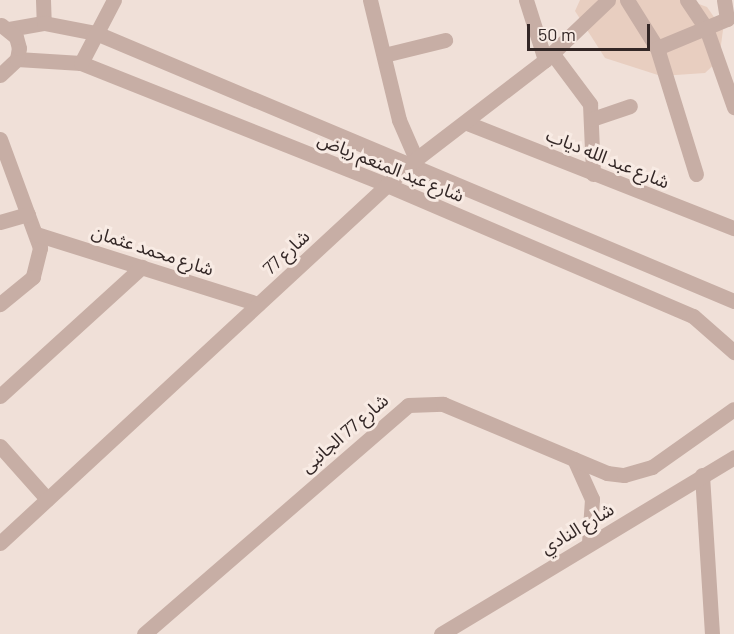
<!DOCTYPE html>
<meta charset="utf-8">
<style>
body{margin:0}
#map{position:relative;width:734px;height:634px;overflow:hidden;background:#f0e0d8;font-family:Barlow,"Noto Sans Arabic",sans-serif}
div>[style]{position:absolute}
.plaza>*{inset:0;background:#e8cec0}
.minor>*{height:15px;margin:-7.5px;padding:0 7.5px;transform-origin:7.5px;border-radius:7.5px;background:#c7aea5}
span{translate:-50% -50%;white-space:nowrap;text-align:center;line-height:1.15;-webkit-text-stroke:6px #f8ebe4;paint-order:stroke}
.street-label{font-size:18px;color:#332726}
.scale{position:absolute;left:527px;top:24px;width:123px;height:27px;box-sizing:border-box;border:3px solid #332726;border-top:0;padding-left:8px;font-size:18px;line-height:21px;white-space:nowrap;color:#332726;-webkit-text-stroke:4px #f8ebe4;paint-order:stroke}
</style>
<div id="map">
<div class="plaza">
<div style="clip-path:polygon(580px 0,688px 0,707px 7px,723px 30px,719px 60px,705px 73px,661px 76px,605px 58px,575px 11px)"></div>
</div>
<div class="minor">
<div style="left:43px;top:0;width:23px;rotate:88deg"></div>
<div style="left:370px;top:0;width:123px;rotate:76.4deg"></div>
<div style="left:399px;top:120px;width:43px;rotate:66.4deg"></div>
<div style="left:526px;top:0;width:63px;rotate:72.4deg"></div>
<div style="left:627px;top:0;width:57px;rotate:58deg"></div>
<div style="left:657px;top:48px;width:132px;rotate:72.8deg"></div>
<div style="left:687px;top:0;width:34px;rotate:56deg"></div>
<div style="left:706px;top:28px;width:84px;rotate:70.5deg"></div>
<div style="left:9px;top:29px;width:36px;rotate:-10deg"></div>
<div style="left:44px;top:23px;width:53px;rotate:10.9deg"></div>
<div style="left:96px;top:33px;width:692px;rotate:22.79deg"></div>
<div style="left:657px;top:48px;width:76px;rotate:-22.5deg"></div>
<div style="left:727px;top:19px;width:19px;rotate:-99deg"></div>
<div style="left:552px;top:53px;width:64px;rotate:53.3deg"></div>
<div style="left:590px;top:104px;width:70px;rotate:87.5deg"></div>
<div style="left:384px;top:55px;width:63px;rotate:-13.8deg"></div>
<div style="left:17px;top:59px;width:64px;rotate:3.6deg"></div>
<div style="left:81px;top:63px;width:329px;rotate:21.7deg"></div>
<div style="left:387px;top:185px;width:333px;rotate:23.2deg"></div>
<div style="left:693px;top:316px;width:55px;rotate:41.3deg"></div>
<div style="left:81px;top:63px;width:71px;rotate:-62.4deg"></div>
<div style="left:0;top:75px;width:23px;rotate:-43deg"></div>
<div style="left:17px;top:59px;width:11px;rotate:-80deg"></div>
<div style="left:19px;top:48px;width:11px;rotate:-105deg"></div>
<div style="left:16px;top:37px;width:19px;rotate:-141deg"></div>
<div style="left:592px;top:119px;width:40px;rotate:-18.9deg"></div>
<div style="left:467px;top:123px;width:287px;rotate:21.5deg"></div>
<div style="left:0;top:139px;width:116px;rotate:69.8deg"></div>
<div style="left:40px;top:248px;width:30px;rotate:104deg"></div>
<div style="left:33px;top:277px;width:43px;rotate:140.7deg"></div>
<div style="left:0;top:222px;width:29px;rotate:-16deg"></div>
<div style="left:36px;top:234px;width:233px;rotate:17.5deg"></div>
<div style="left:0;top:396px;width:192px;rotate:-42.3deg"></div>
<div style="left:0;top:446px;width:71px;rotate:48.4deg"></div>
<div style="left:574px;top:459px;width:44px;rotate:65.8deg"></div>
<div style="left:592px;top:499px;width:44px;rotate:93.9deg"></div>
<div style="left:702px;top:475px;width:159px;rotate:86.4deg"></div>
<div style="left:0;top:543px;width:560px;rotate:-42.76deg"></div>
<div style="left:411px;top:163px;width:169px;rotate:-37.5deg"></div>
<div style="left:545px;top:60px;width:87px;rotate:-43.6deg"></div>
<div style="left:144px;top:634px;width:349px;rotate:-40.9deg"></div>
<div style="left:408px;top:405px;width:35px;rotate:-2deg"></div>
<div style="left:443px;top:404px;width:178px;rotate:22.8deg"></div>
<div style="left:607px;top:473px;width:17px;rotate:7deg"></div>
<div style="left:624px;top:475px;width:29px;rotate:-16deg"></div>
<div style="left:652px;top:467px;width:100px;rotate:-35.3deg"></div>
<div style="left:441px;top:634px;width:342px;rotate:-31.1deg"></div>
</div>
<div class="street-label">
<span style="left:608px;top:158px;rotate:22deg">شارع عبد الله دياب</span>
<span style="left:391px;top:167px;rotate:22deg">شارع عبد المنعم رياض</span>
<span style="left:153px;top:250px;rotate:18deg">شارع محمد عثمان</span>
<span style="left:286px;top:252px;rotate:-43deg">شارع 77</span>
<span style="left:344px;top:433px;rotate:-41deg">شارع 77 الجانبى</span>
<span style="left:577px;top:528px;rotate:-31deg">شارع النادي</span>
</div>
<div class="scale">50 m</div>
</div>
